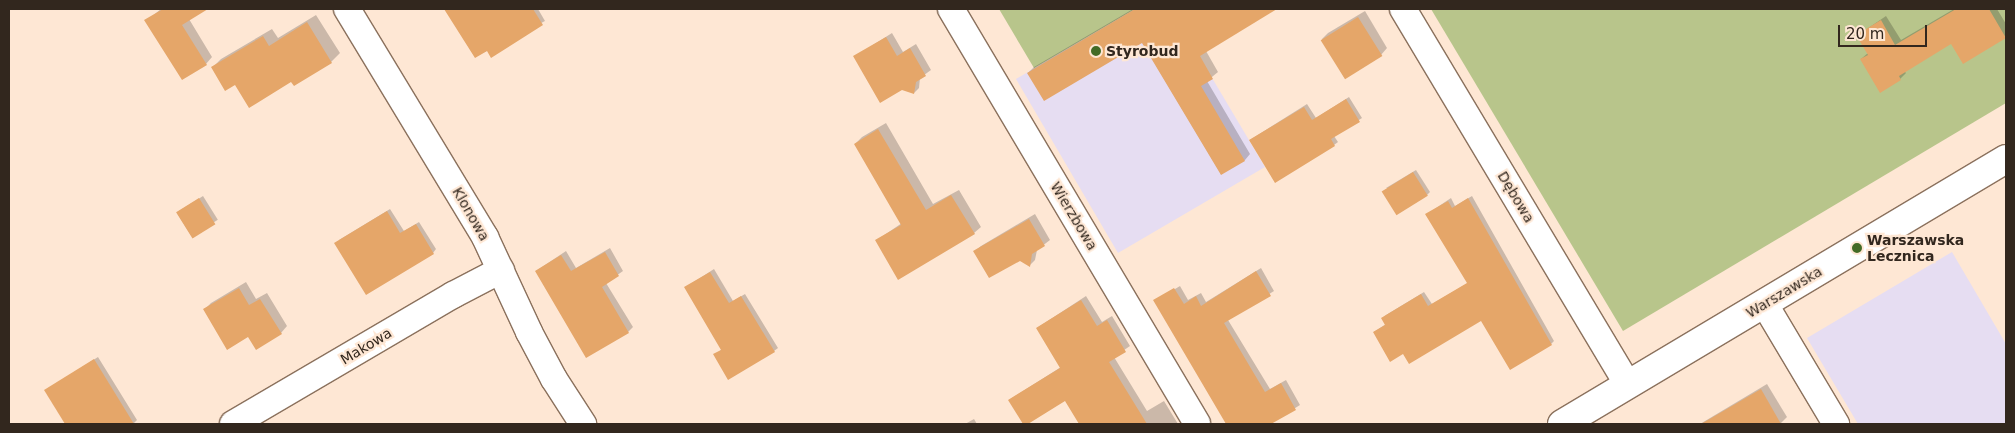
<!DOCTYPE html>
<meta charset="utf-8">
<style>
body{margin:0}
#map{position:relative;width:2015px;height:433px;overflow:hidden;background:#fee7d4;font-family:"DejaVu Sans",sans-serif}
div>[style]{position:absolute}
.industrial>*{inset:0;background:#e6ddf2}
.green>*{inset:0;background:#b8c58b}
.shadow>*{inset:0;background:#0003;transform-origin:0 0}
.building>*{inset:0;background:#e5a669;transform-origin:0 0}
.roads{filter:drop-shadow(1px 0 #8b715d) drop-shadow(-1px 0 #8b715d) drop-shadow(0 1px #8b715d) drop-shadow(0 -1px #8b715d)}
.minor>*{height:26px;margin:-13px;padding:0 13px;transform-origin:13px;border-radius:13px;background:#fff}
.secondary>*{height:28px;margin:-14px;padding:0 14px;transform-origin:14px;border-radius:14px;background:#fff}
.dots>*{width:14px;height:14px;translate:-50% -50%;box-sizing:border-box;border:2px solid #fee7d4;border-radius:50%}
span{translate:-50% -50%;white-space:nowrap;text-align:center;line-height:1.15;-webkit-text-stroke:4.5px #fee7d4;paint-order:stroke}
.poi-label{font-size:14px;color:#32271e;font-weight:700}
.left{translate:0 -50%;text-align:left}
.street-label{font-size:14px;color:#32271e}
.frame{position:absolute;inset:0;border:10px solid #32271e;pointer-events:none}
.scale{position:absolute;left:1838px;top:25px;width:89px;height:22px;box-sizing:border-box;border:2px solid #32271e;border-top:0;padding-left:6px;font-size:15px;line-height:18px;white-space:nowrap;color:#32271e;-webkit-text-stroke:4px #fee7d4;paint-order:stroke}
</style>
<div id="map">
<div class="industrial">
<div style="clip-path:polygon(1135px 9px,1171px 9px,1265px 167px,1118px 253px,1016px 79px)"></div>
<div style="clip-path:polygon(1952px 252px,2006px 344px,2006px 424px,1858px 424px,1807px 338px)"></div>
</div>
<div class="green">
<div style="clip-path:polygon(999px 9px,1135px 9px,1034px 68px)"></div>
<div style="clip-path:polygon(1431px 9px,2006px 9px,2006px 103px,1623px 331px)"></div>
</div>
<div class="shadow">
<div style="clip-path:polygon(161px 9px,203px 9px,189px 19px,212px 57px,206px 64px,146px 21px)"></div>
<div style="clip-path:polygon(445px 9px,538px 9px,545px 21px,475px 57px)"></div>
<div style="clip-path:polygon(1133px 9px,1266px 9px,1268px 11px,1206px 51px,1218px 72px,1207px 81px,1250px 154px,1245px 160px,1221px 174px,1142px 42px,1028px 73px,1034px 67px)"></div>
<div style="clip-path:polygon(1954px 9px,1997px 9px,2006px 24px,2006px 36px,1963px 62px,1952px 42px,1904px 71px,1906px 73px,1900px 79px,1880px 91px,1861px 59px,1868px 53px,1858px 35px,1886px 16px,1901px 40px)"></div>
<div style="clip-path:polygon(1365px 11px,1387px 48px,1381px 55px,1344px 77px,1322px 39px,1328px 33px)"></div>
<div style="clip-path:polygon(316px 15px,340px 53px,331px 62px,294px 85px,292px 81px,235px 84px,213px 67px,221px 59px,272px 29px,278px 38px)"></div>
<div style="clip-path:polygon(892px 33px,903px 52px,916px 44px,931px 70px,920px 78px,919px 88px,914px 93px,854px 57px)"></div>
<div style="clip-path:polygon(1349px 97px,1362px 118px,1334px 136px,1338px 142px,1334px 145px,1250px 140px,1307px 104px,1316px 118px)"></div>
<div style="clip-path:polygon(886px 123px,933px 204px,959px 190px,981px 227px,974px 233px,877px 240px,902px 223px,855px 144px,862px 137px)"></div>
<div style="clip-path:polygon(1416px 170px,1430px 192px,1427px 195px,1386px 188px)"></div>
<div style="left:203px;top:196px;width:28px;height:31px;rotate:58deg"></div>
<div style="clip-path:polygon(1472px 196px,1554px 341px,1551px 344px,1482px 319px,1403px 353px,1374px 332px,1386px 324px,1383px 318px,1386px 315px,1424px 292px,1432px 304px,1468px 283px,1427px 214px,1451px 198px,1455px 206px)"></div>
<div style="clip-path:polygon(390px 209px,404px 231px,419px 222px,436px 249px,433px 253px,339px 240px)"></div>
<div style="clip-path:polygon(1035px 214px,1050px 240px,1037px 250px,1035px 260px,1030px 265px,1020px 259px,975px 251px,981px 246px)"></div>
<div style="clip-path:polygon(610px 248px,623px 271px,606px 283px,633px 327px,628px 332px,536px 271px,566px 251px,576px 268px)"></div>
<div style="clip-path:polygon(1261px 268px,1274px 291px,1228px 320px,1270px 389px,1286px 380px,1300px 405px,1270px 424px,1228px 424px,1155px 301px,1180px 286px,1188px 300px,1201px 293px,1206px 302px)"></div>
<div style="clip-path:polygon(714px 269px,733px 301px,745px 294px,778px 348px,774px 351px,715px 355px,722px 349px,686px 287px)"></div>
<div style="clip-path:polygon(246px 282px,256px 299px,267px 293px,287px 326px,281px 333px,249px 335px,204px 310px,211px 303px)"></div>
<div style="clip-path:polygon(1086px 296px,1102px 322px,1112px 316px,1130px 346px,1114px 357px,1147px 411px,1164px 401px,1178px 424px,1091px 424px,1083px 411px,1066px 400px,1024px 424px,1009px 400px,1061px 367px,1037px 328px)"></div>
<div style="clip-path:polygon(98px 357px,137px 420px,133px 424px,103px 424px,101px 422px,97px 424px,67px 424px,46px 390px)"></div>
<div style="clip-path:polygon(1767px 384px,1787px 417px,1781px 423px,1700px 424px)"></div>
<div style="clip-path:polygon(974px 419px,977px 424px,965px 424px)"></div>
</div>
<div class="building">
<div style="clip-path:polygon(163px 9px,208px 9px,182px 25px,207px 65px,182px 80px,144px 20px)"></div>
<div style="clip-path:polygon(444px 9px,533px 9px,543px 25px,491px 58px,487px 51px,475px 58px)"></div>
<div style="clip-path:polygon(1135px 9px,1277px 9px,1200px 56px,1213px 79px,1201px 86px,1245px 161px,1221px 175px,1142px 43px,1044px 101px,1027px 73px)"></div>
<div style="clip-path:polygon(1956px 9px,1989px 9px,2006px 38px,1963px 64px,1951px 44px,1899px 76px,1901px 80px,1880px 93px,1860px 59px,1868px 55px,1856px 35px,1881px 20px,1895px 45px)"></div>
<div style="left:1358px;top:17px;width:46px;height:44px;rotate:58deg"></div>
<div style="clip-path:polygon(307px 22px,332px 63px,294px 86px,291px 82px,249px 108px,235px 85px,225px 91px,211px 67px,263px 36px,269px 46px)"></div>
<div style="clip-path:polygon(886px 37px,897px 56px,910px 48px,926px 76px,916px 82px,914px 94px,902px 90px,880px 103px,853px 56px)"></div>
<div style="clip-path:polygon(1346px 99px,1360px 122px,1331px 139px,1335px 146px,1275px 183px,1249px 140px,1304px 107px,1312px 120px)"></div>
<div style="clip-path:polygon(878px 129px,926px 210px,951px 195px,975px 234px,898px 280px,875px 240px,901px 225px,854px 144px)"></div>
<div style="left:1413px;top:172px;width:28px;height:37px;rotate:58deg"></div>
<div style="left:199px;top:198px;width:31px;height:27px;rotate:58deg"></div>
<div style="clip-path:polygon(1468px 198px,1552px 345px,1510px 370px,1481px 321px,1409px 364px,1403px 354px,1390px 362px,1373px 332px,1385px 325px,1381px 318px,1421px 294px,1428px 306px,1467px 283px,1425px 214px,1448px 201px,1452px 208px)"></div>
<div style="clip-path:polygon(387px 211px,400px 233px,416px 224px,434px 254px,366px 295px,334px 243px)"></div>
<div style="clip-path:polygon(1029px 219px,1045px 246px,1032px 254px,1030px 267px,1020px 261px,989px 278px,973px 251px)"></div>
<div style="clip-path:polygon(605px 252px,619px 276px,602px 287px,629px 333px,586px 358px,535px 271px,561px 255px,571px 271px)"></div>
<div style="clip-path:polygon(1256px 271px,1271px 296px,1224px 323px,1265px 392px,1281px 383px,1296px 410px,1271px 424px,1226px 424px,1153px 300px,1174px 288px,1184px 304px,1196px 296px,1201px 306px)"></div>
<div style="clip-path:polygon(710px 272px,729px 303px,741px 296px,775px 352px,728px 380px,713px 354px,721px 350px,684px 287px)"></div>
<div style="clip-path:polygon(239px 288px,249px 305px,260px 299px,282px 334px,256px 350px,248px 337px,227px 350px,203px 309px)"></div>
<div style="clip-path:polygon(1081px 300px,1097px 326px,1107px 320px,1126px 352px,1109px 362px,1147px 424px,1079px 424px,1065px 401px,1028px 424px,1023px 424px,1008px 400px,1060px 368px,1036px 328px)"></div>
<div style="clip-path:polygon(94px 359px,134px 424px,65px 424px,44px 390px)"></div>
<div style="clip-path:polygon(1761px 389px,1781px 424px,1701px 424px)"></div>
</div>
<div class="roads">
<div class="minor">
<div style="left:347px;top:9px;width:267px;rotate:58.8deg"></div>
<div style="left:485px;top:237px;width:105px;rotate:65.1deg"></div>
<div style="left:529px;top:332px;width:53px;rotate:62deg"></div>
<div style="left:554px;top:379px;width:54px;rotate:57.2deg"></div>
<div style="left:951px;top:9px;width:482px;rotate:59.3deg"></div>
<div style="left:1403px;top:9px;width:438px;rotate:59.1deg"></div>
<div style="left:1764px;top:303px;width:141px;rotate:59.2deg"></div>
<div style="left:233px;top:424px;width:255px;rotate:-30.4deg"></div>
<div style="left:453px;top:295px;width:54px;rotate:-27.5deg"></div>
</div>
<div class="secondary">
<div style="left:1562px;top:424px;width:517px;rotate:-30.83deg"></div>
</div>
</div>
<div class="dots">
<div style="left:1096px;top:51px;background:#436b26"></div>
<div style="left:1857px;top:248px;background:#436b26"></div>
</div>
<div class="poi-label">
<span class="left" style="left:1106px;top:51px">Styrobud</span>
<span class="left" style="left:1867px;top:248px">Warszawska<br>Lecznica</span>
</div>
<div class="street-label">
<span style="left:1516px;top:197px;rotate:59deg">Dębowa</span>
<span style="left:471px;top:214px;rotate:60deg">Klonowa</span>
<span style="left:1074px;top:216px;rotate:59deg">Wierzbowa</span>
<span style="left:1784px;top:292px;rotate:-31deg">Warszawska</span>
<span style="left:366px;top:346px;rotate:-31deg">Makowa</span>
</div>
<div class="frame"></div>
<div class="scale">20 m</div>
</div>
